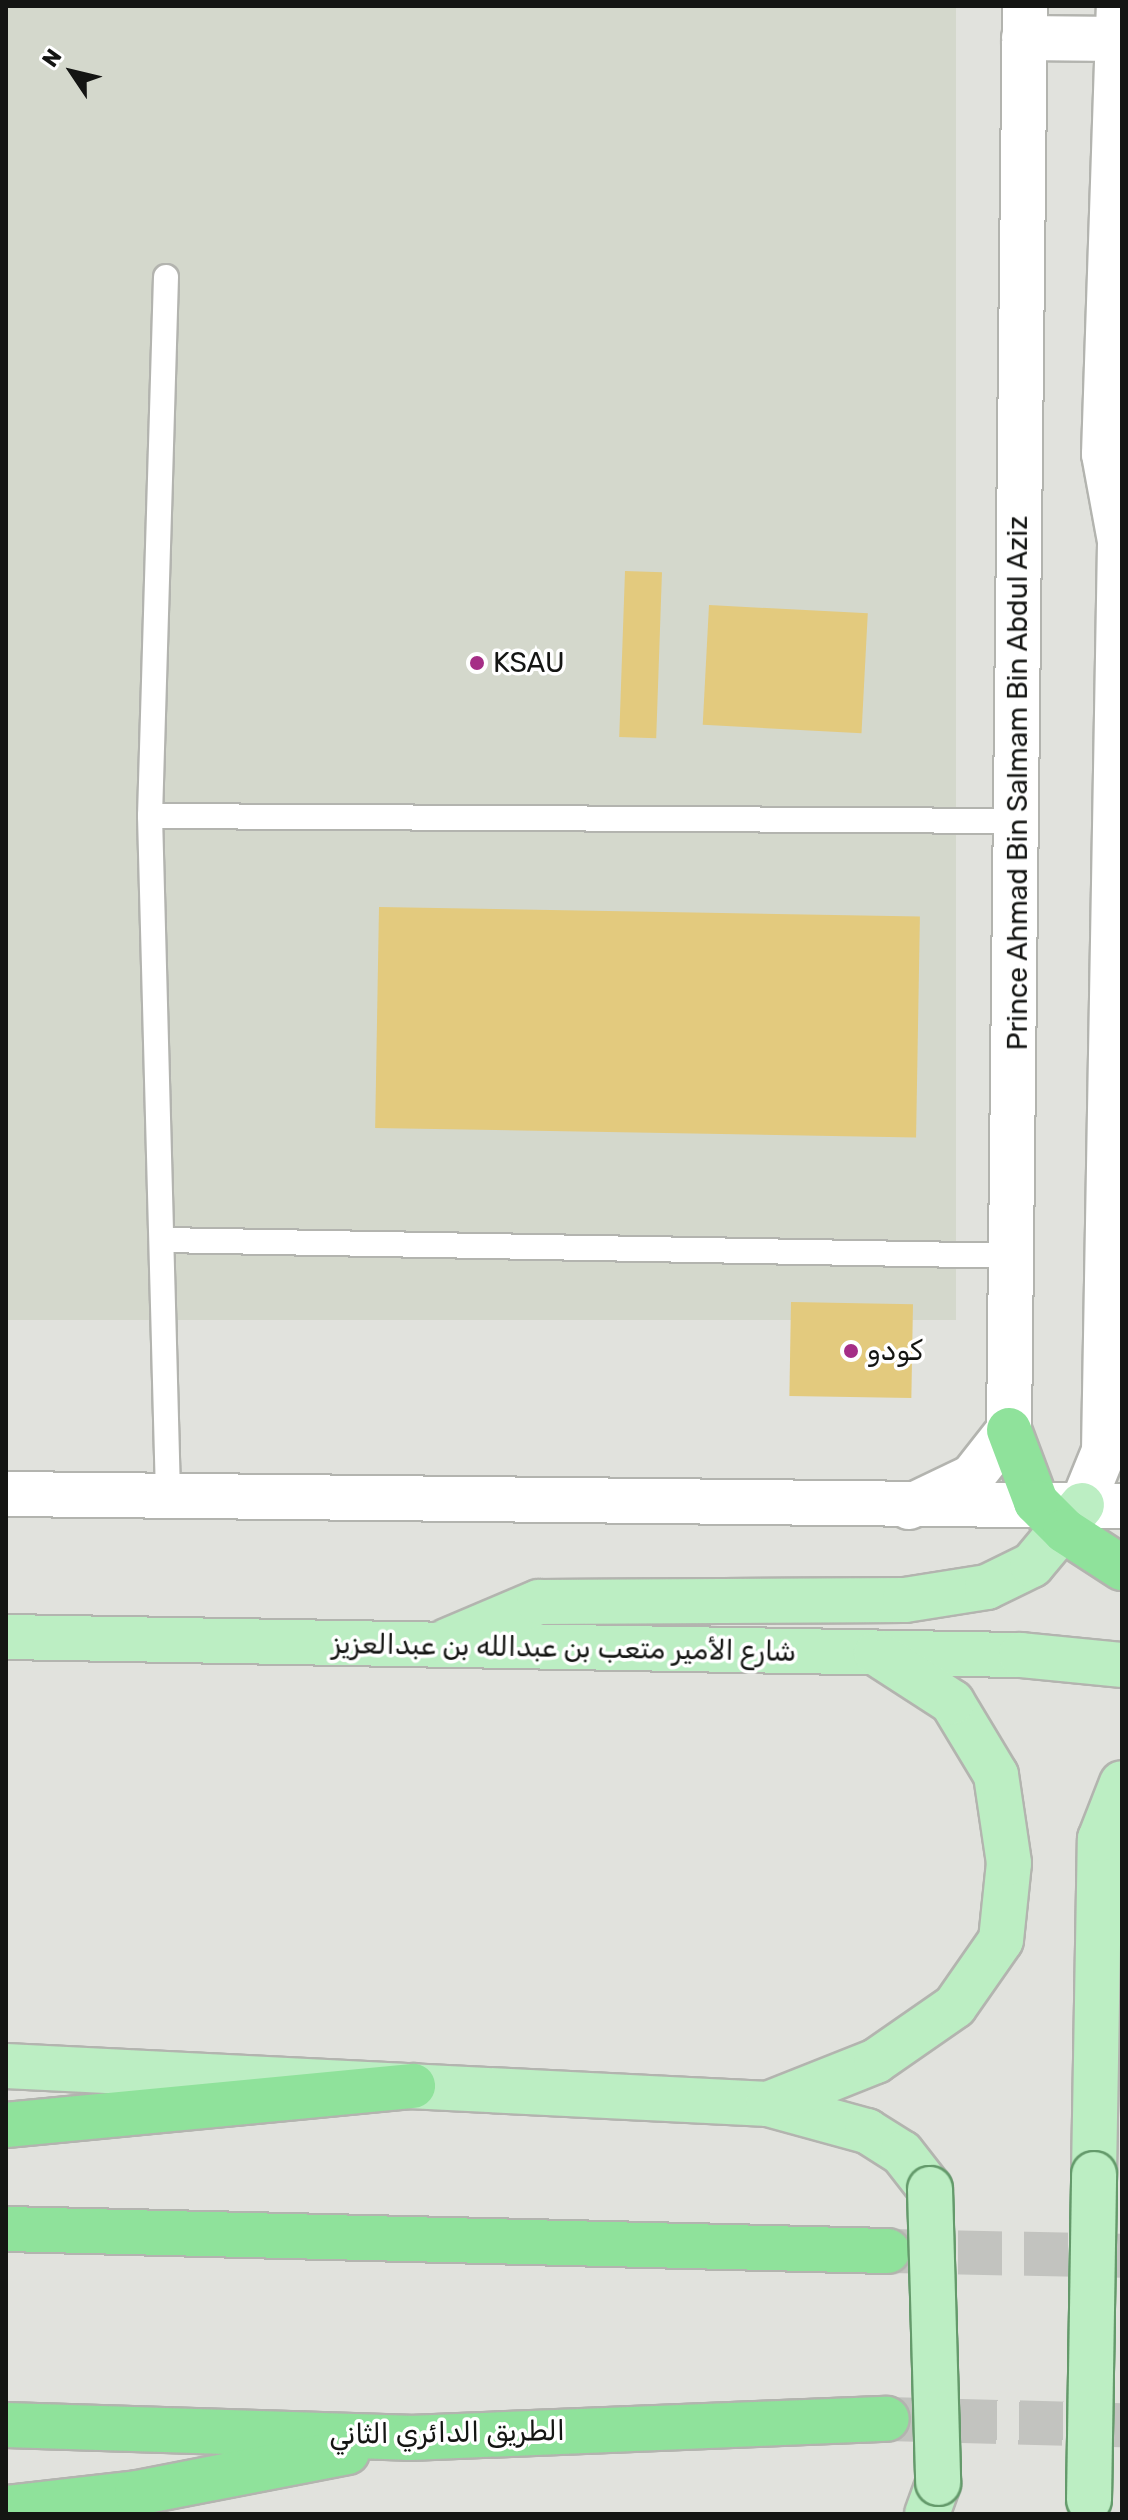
<!DOCTYPE html>
<meta charset="utf-8">
<style>
body{margin:0}
#map{position:relative;width:1128px;height:2520px;overflow:hidden;background:#e1e2dd;font-family:Rubik,Cairo,sans-serif}
div>[style]{position:absolute}
.built>*{inset:0;background:#d4d8cc;transform-origin:0 0}
.building>*{inset:0;background:#e3ca7e;transform-origin:0 0}
.highway-tunnel>*{height:44px;margin-top:-22px;transform-origin:0;background:repeating-linear-gradient(90deg,#c2c3bf 0 44px,transparent 0 66px)}
.roads{filter:drop-shadow(2px 0 #b3b4af) drop-shadow(-2px 0 #b3b4af) drop-shadow(0 2px #b3b4af) drop-shadow(0 -2px #b3b4af)}
.lane>*{height:24px;margin:-12px;padding:0 12px;transform-origin:12px;border-radius:12px;background:#fff}
.secondary>*{height:44px;margin:-22px;padding:0 22px;transform-origin:22px;border-radius:22px;background:#fff}
.primary>*{height:44px;margin:-22px;padding:0 22px;transform-origin:22px;border-radius:22px;background:#bceec3}
.highway>*{height:44px;margin:-22px;padding:0 22px;transform-origin:22px;border-radius:22px;background:#8fe29b}
.bridges{filter:drop-shadow(2px 0 #649a6b) drop-shadow(-2px 0 #649a6b) drop-shadow(0 2px #649a6b) drop-shadow(0 -2px #649a6b)}
.primary-bridge>*{height:44px;margin:-22px;padding:0 22px;transform-origin:22px;border-radius:22px;background:#bceec3}
.dots>*{width:22px;height:22px;translate:-50% -50%;box-sizing:border-box;border:4px solid #fff;border-radius:50%}
span{translate:-50% -50%;white-space:nowrap;text-align:center;line-height:1.15;-webkit-text-stroke:7px #fff;paint-order:stroke}
.poi-label{font-size:28px;color:#141513}
.left{translate:0 -50%;text-align:left}
.street-label{font-size:28px;color:#141513}
.frame{position:absolute;inset:0;border:8px solid #141513;pointer-events:none}
.north{position:absolute;left:32px;top:32px;width:80px;height:80px;-webkit-text-stroke:6px #fff;paint-order:stroke;rotate:305deg;font-size:22px;font-weight:700;line-height:32px;text-align:center;color:#141513}
.north::after{content:'';display:block;margin:auto;width:28px;height:36px;background:#141513;clip-path:polygon(50% 0,100% 100%,50% 72%,0 100%)}
</style>
<div id="map">
<div class="built">
<div style="left:6px;top:6px;width:950px;height:1314px"></div>
</div>
<div class="building">
<div style="left:625px;top:571px;width:37px;height:166px;rotate:2deg"></div>
<div style="left:709px;top:605px;width:159px;height:120px;rotate:3deg"></div>
<div style="left:379px;top:907px;width:541px;height:221px;rotate:1deg"></div>
<div style="left:791px;top:1302px;width:122px;height:94px;rotate:1deg"></div>
</div>
<div class="highway-tunnel">
<div style="left:892px;top:2251px;width:230px;rotate:1.2deg"></div>
<div style="left:887px;top:2419px;width:235px;rotate:1.5deg"></div>
</div>
<div class="roads">
<div class="lane">
<div style="left:166px;top:277px;width:539px;rotate:91.7deg"></div>
<div style="left:150px;top:816px;width:680px;rotate:88.48deg"></div>
<div style="left:150px;top:816px;width:867px;rotate:0.33deg"></div>
<div style="left:162px;top:1240px;width:853px;rotate:1.07deg"></div>
</div>
<div class="secondary">
<div style="left:1024px;top:38px;width:94px;rotate:0.6deg"></div>
<div style="left:6px;top:1494px;width:1116px;rotate:0.62deg"></div>
<div style="left:1082px;top:1505px;width:58px;rotate:-67.8deg"></div>
<div style="left:1104px;top:1451px;width:910px;rotate:-88.99deg"></div>
<div style="left:1120px;top:541px;width:88px;rotate:-100.4deg"></div>
<div style="left:1104px;top:454px;width:448px;rotate:-88.1deg"></div>
<div style="left:909px;top:1507px;width:70px;rotate:-25.5deg"></div>
<div style="left:972px;top:1477px;width:60px;rotate:-51.8deg"></div>
<div style="left:1009px;top:1430px;width:1424px;rotate:-89.36deg"></div>
</div>
<div class="primary">
<div style="left:6px;top:1637px;width:1015px;rotate:1.02deg"></div>
<div style="left:1021px;top:1655px;width:101px;rotate:5.7deg"></div>
<div style="left:447px;top:1641px;width:100px;rotate:-23deg"></div>
<div style="left:539px;top:1602px;width:366px;rotate:-0.3deg"></div>
<div style="left:905px;top:1600px;width:83px;rotate:-9deg"></div>
<div style="left:987px;top:1587px;width:50px;rotate:-26.1deg"></div>
<div style="left:1032px;top:1565px;width:78px;rotate:-50.2deg"></div>
<div style="left:6px;top:2066px;width:763px;rotate:2.85deg"></div>
<div style="left:768px;top:2104px;width:103px;rotate:15.3deg"></div>
<div style="left:867px;top:2131px;width:41px;rotate:32.2deg"></div>
<div style="left:902px;top:2153px;width:46px;rotate:52.1deg"></div>
<div style="left:768px;top:2104px;width:116px;rotate:-21.7deg"></div>
<div style="left:876px;top:2061px;width:96px;rotate:-34.8deg"></div>
<div style="left:955px;top:2006px;width:80px;rotate:-55.1deg"></div>
<div style="left:1001px;top:1940px;width:77px;rotate:-84.1deg"></div>
<div style="left:1009px;top:1863px;width:89px;rotate:-98.4deg"></div>
<div style="left:996px;top:1775px;width:85px;rotate:-121.1deg"></div>
<div style="left:952px;top:1702px;width:90px;rotate:-147.2deg"></div>
<div style="left:1094px;top:2174px;width:335px;rotate:-89deg"></div>
<div style="left:1100px;top:1839px;width:60px;rotate:-68.6deg"></div>
<div style="left:927px;top:2514px;width:33px;rotate:-70deg"></div>
</div>
<div class="highway">
<div style="left:1009px;top:1430px;width:77px;rotate:69.4deg"></div>
<div style="left:1036px;top:1502px;width:41px;rotate:45deg"></div>
<div style="left:1065px;top:1531px;width:68px;rotate:33deg"></div>
<div style="left:6px;top:2125px;width:409px;rotate:-5.5deg"></div>
<div style="left:6px;top:2229px;width:882px;rotate:1.43deg"></div>
<div style="left:6px;top:2425px;width:403px;rotate:1.8deg"></div>
<div style="left:409px;top:2438px;width:478px;rotate:-2.3deg"></div>
<div style="left:6px;top:2508px;width:132px;rotate:-6.5deg"></div>
<div style="left:137px;top:2493px;width:214px;rotate:-11deg"></div>
</div>
</div>
<div class="bridges">
<div class="primary-bridge">
<div style="left:930px;top:2189px;width:294px;rotate:88.4deg"></div>
<div style="left:1089px;top:2500px;width:326px;rotate:-89.1deg"></div>
</div>
</div>
<div class="dots">
<div style="left:477px;top:663px;background:#a52e86"></div>
<div style="left:851px;top:1351px;background:#a52e86"></div>
</div>
<div class="poi-label">
<span class="left" style="left:493px;top:663px">KSAU</span>
<span class="left" style="left:867px;top:1351px">كودو</span>
</div>
<div class="street-label">
<span style="left:1018px;top:783px;rotate:-90deg">Prince Ahmad Bin Salmam Bin Abdul Aziz</span>
<span style="left:564px;top:1648px;rotate:1deg">شارع الأمير متعب بن عبدالله بن عبدالعزيز</span>
<span style="left:447px;top:2433px;rotate:-1deg">الطريق الدائري الثاني</span>
</div>
<div class="frame"></div>
<div class="north">N</div>
</div>
